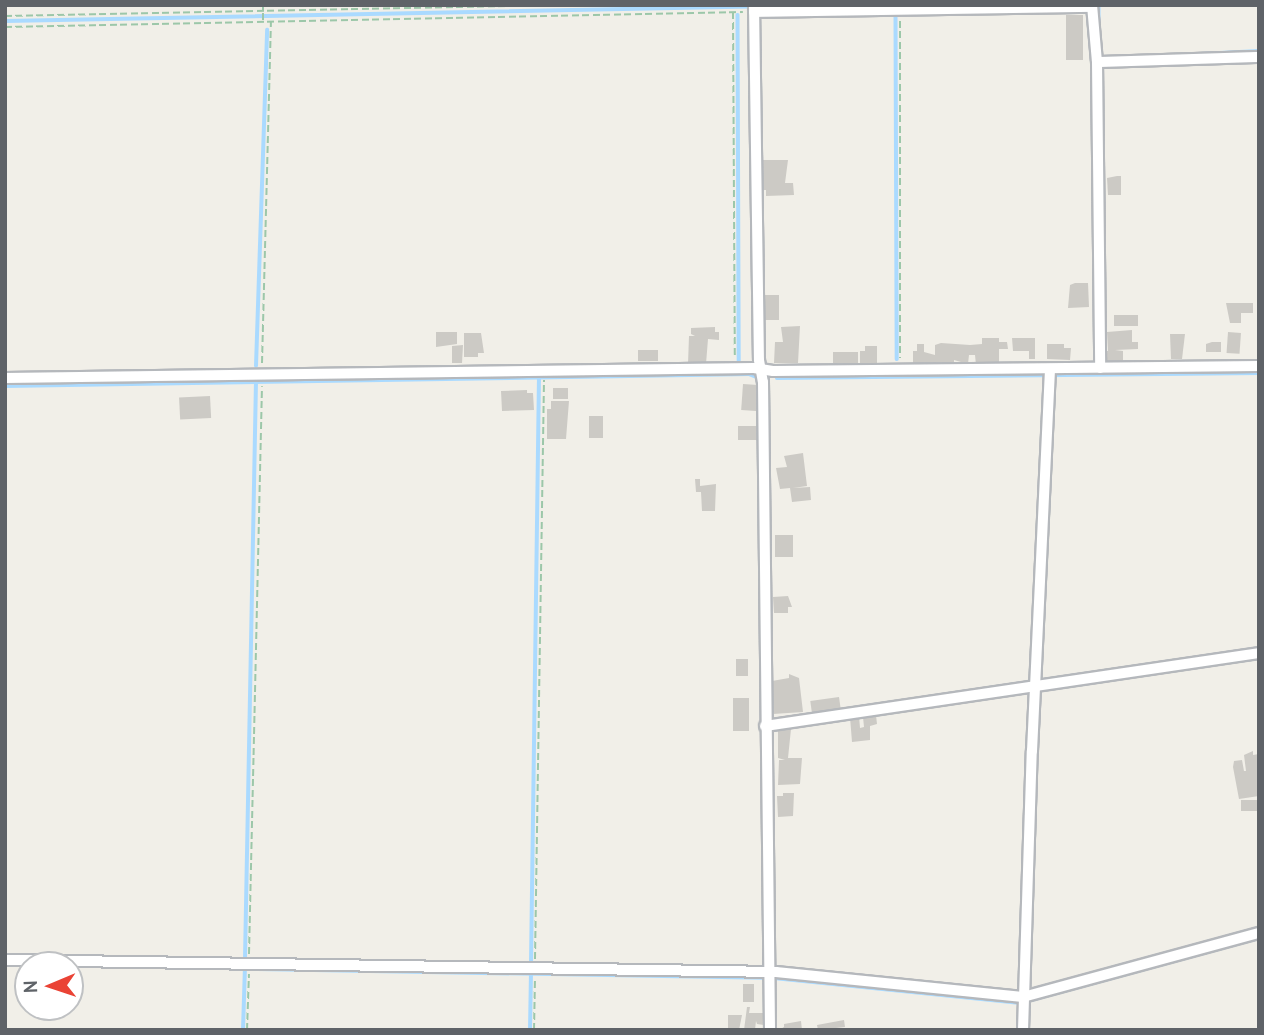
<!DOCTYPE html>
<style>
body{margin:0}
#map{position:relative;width:1264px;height:1035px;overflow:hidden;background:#f1efe8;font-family:"PT Sans",sans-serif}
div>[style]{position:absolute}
.stream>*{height:3.5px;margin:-1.75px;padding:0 1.75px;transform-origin:1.75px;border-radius:1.75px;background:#aadaff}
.building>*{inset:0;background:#cccac5;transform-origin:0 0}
.path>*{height:2px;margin-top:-1px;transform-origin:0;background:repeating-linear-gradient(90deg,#9cc7a9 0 7px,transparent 0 10.5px)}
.roads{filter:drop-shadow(2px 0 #b5b8bc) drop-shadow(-2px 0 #b5b8bc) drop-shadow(0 2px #b5b8bc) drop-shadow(0 -2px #b5b8bc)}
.minor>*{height:10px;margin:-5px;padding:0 5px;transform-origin:5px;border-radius:5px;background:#fff}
span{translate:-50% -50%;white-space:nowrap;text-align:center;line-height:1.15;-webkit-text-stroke:7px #fff;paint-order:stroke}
.frame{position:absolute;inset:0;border:7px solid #5f6368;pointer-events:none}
.north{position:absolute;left:14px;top:951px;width:70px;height:70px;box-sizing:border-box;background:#fff;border:2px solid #bfc1c3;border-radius:50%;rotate:268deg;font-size:19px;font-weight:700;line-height:28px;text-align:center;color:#5f6368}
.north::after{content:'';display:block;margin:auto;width:24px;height:32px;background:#ea4335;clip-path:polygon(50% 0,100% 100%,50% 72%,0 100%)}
</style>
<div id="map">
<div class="stream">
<div style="left:1099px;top:5px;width:30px;rotate:90deg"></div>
<div style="left:738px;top:15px;width:347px;rotate:89.8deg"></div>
<div style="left:896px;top:17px;width:342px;rotate:89.8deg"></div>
<div style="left:5px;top:21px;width:825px;rotate:-1.11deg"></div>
<div style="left:1181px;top:55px;width:78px;rotate:-2.9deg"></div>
<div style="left:256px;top:366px;width:336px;rotate:-88.1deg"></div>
<div style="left:777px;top:378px;width:482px;rotate:-0.6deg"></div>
<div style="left:5px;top:386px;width:744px;rotate:-0.92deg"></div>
<div style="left:749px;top:374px;width:9px;rotate:21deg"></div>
<div style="left:773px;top:843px;width:187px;rotate:89.4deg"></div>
<div style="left:245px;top:959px;width:576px;rotate:-88.91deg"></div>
<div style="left:531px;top:964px;width:586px;rotate:-89.22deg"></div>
<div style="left:258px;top:969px;width:516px;rotate:1deg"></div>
<div style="left:774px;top:978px;width:247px;rotate:5.8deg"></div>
<div style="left:1020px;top:1003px;width:248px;rotate:-15.2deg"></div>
<div style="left:243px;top:1030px;width:63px;rotate:-88.2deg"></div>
<div style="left:530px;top:1030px;width:57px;rotate:-89deg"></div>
</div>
<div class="building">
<div style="left:1066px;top:15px;width:17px;height:45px"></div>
<div style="clip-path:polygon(761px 160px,788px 160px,785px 183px,793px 183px,794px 195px,766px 196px,766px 190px,761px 190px)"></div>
<div style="clip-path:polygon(1117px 176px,1121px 176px,1121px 195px,1108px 195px,1107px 178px)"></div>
<div style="clip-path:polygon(1075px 283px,1088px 283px,1089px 307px,1068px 308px,1070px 285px)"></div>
<div style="left:764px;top:295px;width:15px;height:25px"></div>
<div style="clip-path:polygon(1226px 303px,1253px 303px,1253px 313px,1241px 313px,1241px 323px,1230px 323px)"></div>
<div style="left:1114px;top:315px;width:24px;height:11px"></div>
<div style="clip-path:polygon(800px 326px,798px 363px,774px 363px,775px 342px,783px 342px,781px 327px)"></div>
<div style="clip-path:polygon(715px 327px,715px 332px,719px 332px,719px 340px,708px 339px,706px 364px,688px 364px,689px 336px,695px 336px,691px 334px,691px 328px)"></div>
<div style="clip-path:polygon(1132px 330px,1132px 342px,1138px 342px,1138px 349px,1115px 350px,1123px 351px,1123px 361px,1103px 361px,1103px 351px,1108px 351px,1107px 332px)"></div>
<div style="clip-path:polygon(436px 332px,457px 332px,457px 344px,436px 347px)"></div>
<div style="left:1228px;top:332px;width:13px;height:21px;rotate:4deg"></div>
<div style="clip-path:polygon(464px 333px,481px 333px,484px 353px,478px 353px,478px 357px,464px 357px)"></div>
<div style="clip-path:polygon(1170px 334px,1185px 334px,1182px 359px,1171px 359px)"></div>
<div style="clip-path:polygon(982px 338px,999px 338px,999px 342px,1007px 342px,1008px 349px,999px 349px,999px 364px,976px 365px,975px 355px,969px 355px,968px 364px,954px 360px,954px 365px,913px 364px,913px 351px,917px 351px,917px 344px,924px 344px,924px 352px,935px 355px,935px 345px,941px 343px,970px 345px,982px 344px)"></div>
<div style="clip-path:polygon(1012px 338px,1035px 338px,1035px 359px,1029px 359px,1029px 351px,1013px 351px)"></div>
<div style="clip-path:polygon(1212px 342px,1221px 342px,1221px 352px,1206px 352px,1206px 344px)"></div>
<div style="clip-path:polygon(1047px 344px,1064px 344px,1064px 348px,1071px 348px,1070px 360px,1047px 359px)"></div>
<div style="clip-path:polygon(463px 345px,462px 363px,452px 363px,452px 346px)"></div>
<div style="clip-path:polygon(865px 346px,877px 346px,877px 364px,860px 365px,860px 351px,865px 351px)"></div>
<div style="left:658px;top:350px;width:11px;height:20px;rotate:90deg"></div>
<div style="left:858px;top:352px;width:13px;height:25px;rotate:90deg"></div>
<div style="left:743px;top:384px;width:15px;height:26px;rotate:4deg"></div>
<div style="left:553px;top:388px;width:15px;height:11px"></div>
<div style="clip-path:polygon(527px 390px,527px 393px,533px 393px,534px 410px,502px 411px,501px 391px)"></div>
<div style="left:210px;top:396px;width:22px;height:31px;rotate:87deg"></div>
<div style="clip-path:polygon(551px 401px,569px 401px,566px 439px,547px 439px,547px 409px,551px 409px)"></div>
<div style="left:589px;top:416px;width:14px;height:22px"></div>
<div style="left:738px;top:426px;width:20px;height:14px"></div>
<div style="clip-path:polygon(803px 453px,807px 486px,793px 488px,810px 487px,811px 500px,792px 502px,790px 488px,780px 489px,776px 468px,787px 467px,784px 456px)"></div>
<div style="clip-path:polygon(695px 479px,700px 479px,700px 486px,716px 484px,715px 511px,702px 511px,701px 492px,696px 492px)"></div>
<div style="left:775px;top:535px;width:18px;height:22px"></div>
<div style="clip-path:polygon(788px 596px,792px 607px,788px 607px,788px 613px,774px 613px,773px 597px)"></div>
<div style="left:736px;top:659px;width:12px;height:17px"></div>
<div style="clip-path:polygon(789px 674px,799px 678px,803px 712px,773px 714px,772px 681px,789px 678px)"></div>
<div style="left:839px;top:697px;width:14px;height:29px;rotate:82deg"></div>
<div style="left:733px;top:698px;width:16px;height:33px"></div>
<div style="clip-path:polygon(876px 715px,877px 724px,870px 726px,870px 740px,852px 742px,850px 717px,859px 716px,860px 728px,864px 727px,863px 717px)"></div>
<div style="clip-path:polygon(778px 729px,791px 729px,788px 758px,802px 758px,800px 784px,778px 785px,779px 760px,785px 760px,778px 758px)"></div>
<div style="clip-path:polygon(1253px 751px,1253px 755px,1259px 754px,1259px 796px,1239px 799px,1233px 767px,1234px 761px,1242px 760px,1244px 771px,1246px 771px,1244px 755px)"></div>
<div style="clip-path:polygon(783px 793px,794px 793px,793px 816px,778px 817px,777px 796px,783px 796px)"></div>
<div style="left:1259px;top:800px;width:11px;height:18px;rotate:90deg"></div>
<div style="left:754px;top:984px;width:18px;height:11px;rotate:90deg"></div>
<div style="clip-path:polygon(747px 1007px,750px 1007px,749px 1013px,764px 1013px,764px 1025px,757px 1024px,756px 1021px,755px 1030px,744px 1030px)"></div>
<div style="clip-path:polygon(728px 1015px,742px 1015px,739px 1030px,728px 1030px)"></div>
<div style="clip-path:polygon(844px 1020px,845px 1027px,818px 1030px,817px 1025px)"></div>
<div style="clip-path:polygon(801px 1021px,802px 1030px,779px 1030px,784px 1027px,784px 1024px)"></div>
</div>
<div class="path">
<div style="left:733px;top:12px;width:344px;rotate:89.7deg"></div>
<div style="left:5px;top:16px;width:556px;rotate:-1.13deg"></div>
<div style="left:263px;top:20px;width:15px;rotate:-90deg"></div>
<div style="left:900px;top:21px;width:337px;rotate:90deg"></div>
<div style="left:5px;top:27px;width:738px;rotate:-1.16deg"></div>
<div style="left:262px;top:363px;width:342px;rotate:-88.5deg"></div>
<div style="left:249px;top:954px;width:568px;rotate:-88.69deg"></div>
<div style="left:535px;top:959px;width:579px;rotate:-89.11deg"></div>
<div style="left:247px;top:1030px;width:56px;rotate:-88deg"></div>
<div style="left:534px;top:1030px;width:52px;rotate:-88.9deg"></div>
</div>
<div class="roads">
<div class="minor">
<div style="left:754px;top:5px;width:355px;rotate:89.2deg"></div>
<div style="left:759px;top:360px;width:22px;rotate:80deg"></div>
<div style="left:763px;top:382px;width:648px;rotate:89.38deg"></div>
<div style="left:1092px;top:5px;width:57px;rotate:85deg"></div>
<div style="left:1097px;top:62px;width:306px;rotate:89.4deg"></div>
<div style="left:754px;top:12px;width:337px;rotate:-0.9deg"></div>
<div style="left:1097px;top:62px;width:162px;rotate:-1.8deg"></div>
<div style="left:5px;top:378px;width:749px;rotate:-0.76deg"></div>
<div style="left:754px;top:368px;width:19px;rotate:9deg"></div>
<div style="left:773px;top:371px;width:486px;rotate:-0.6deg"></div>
<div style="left:765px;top:726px;width:499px;rotate:-8.4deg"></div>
<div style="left:5px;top:960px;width:771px;rotate:0.89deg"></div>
<div style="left:776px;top:972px;width:248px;rotate:5.8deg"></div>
<div style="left:1023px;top:997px;width:245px;rotate:-15.2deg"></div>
<div style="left:1023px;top:1030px;width:279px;rotate:-88.2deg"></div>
<div style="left:1032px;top:751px;width:382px;rotate:-87.3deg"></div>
</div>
</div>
<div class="frame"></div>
<div class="north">N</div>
</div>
